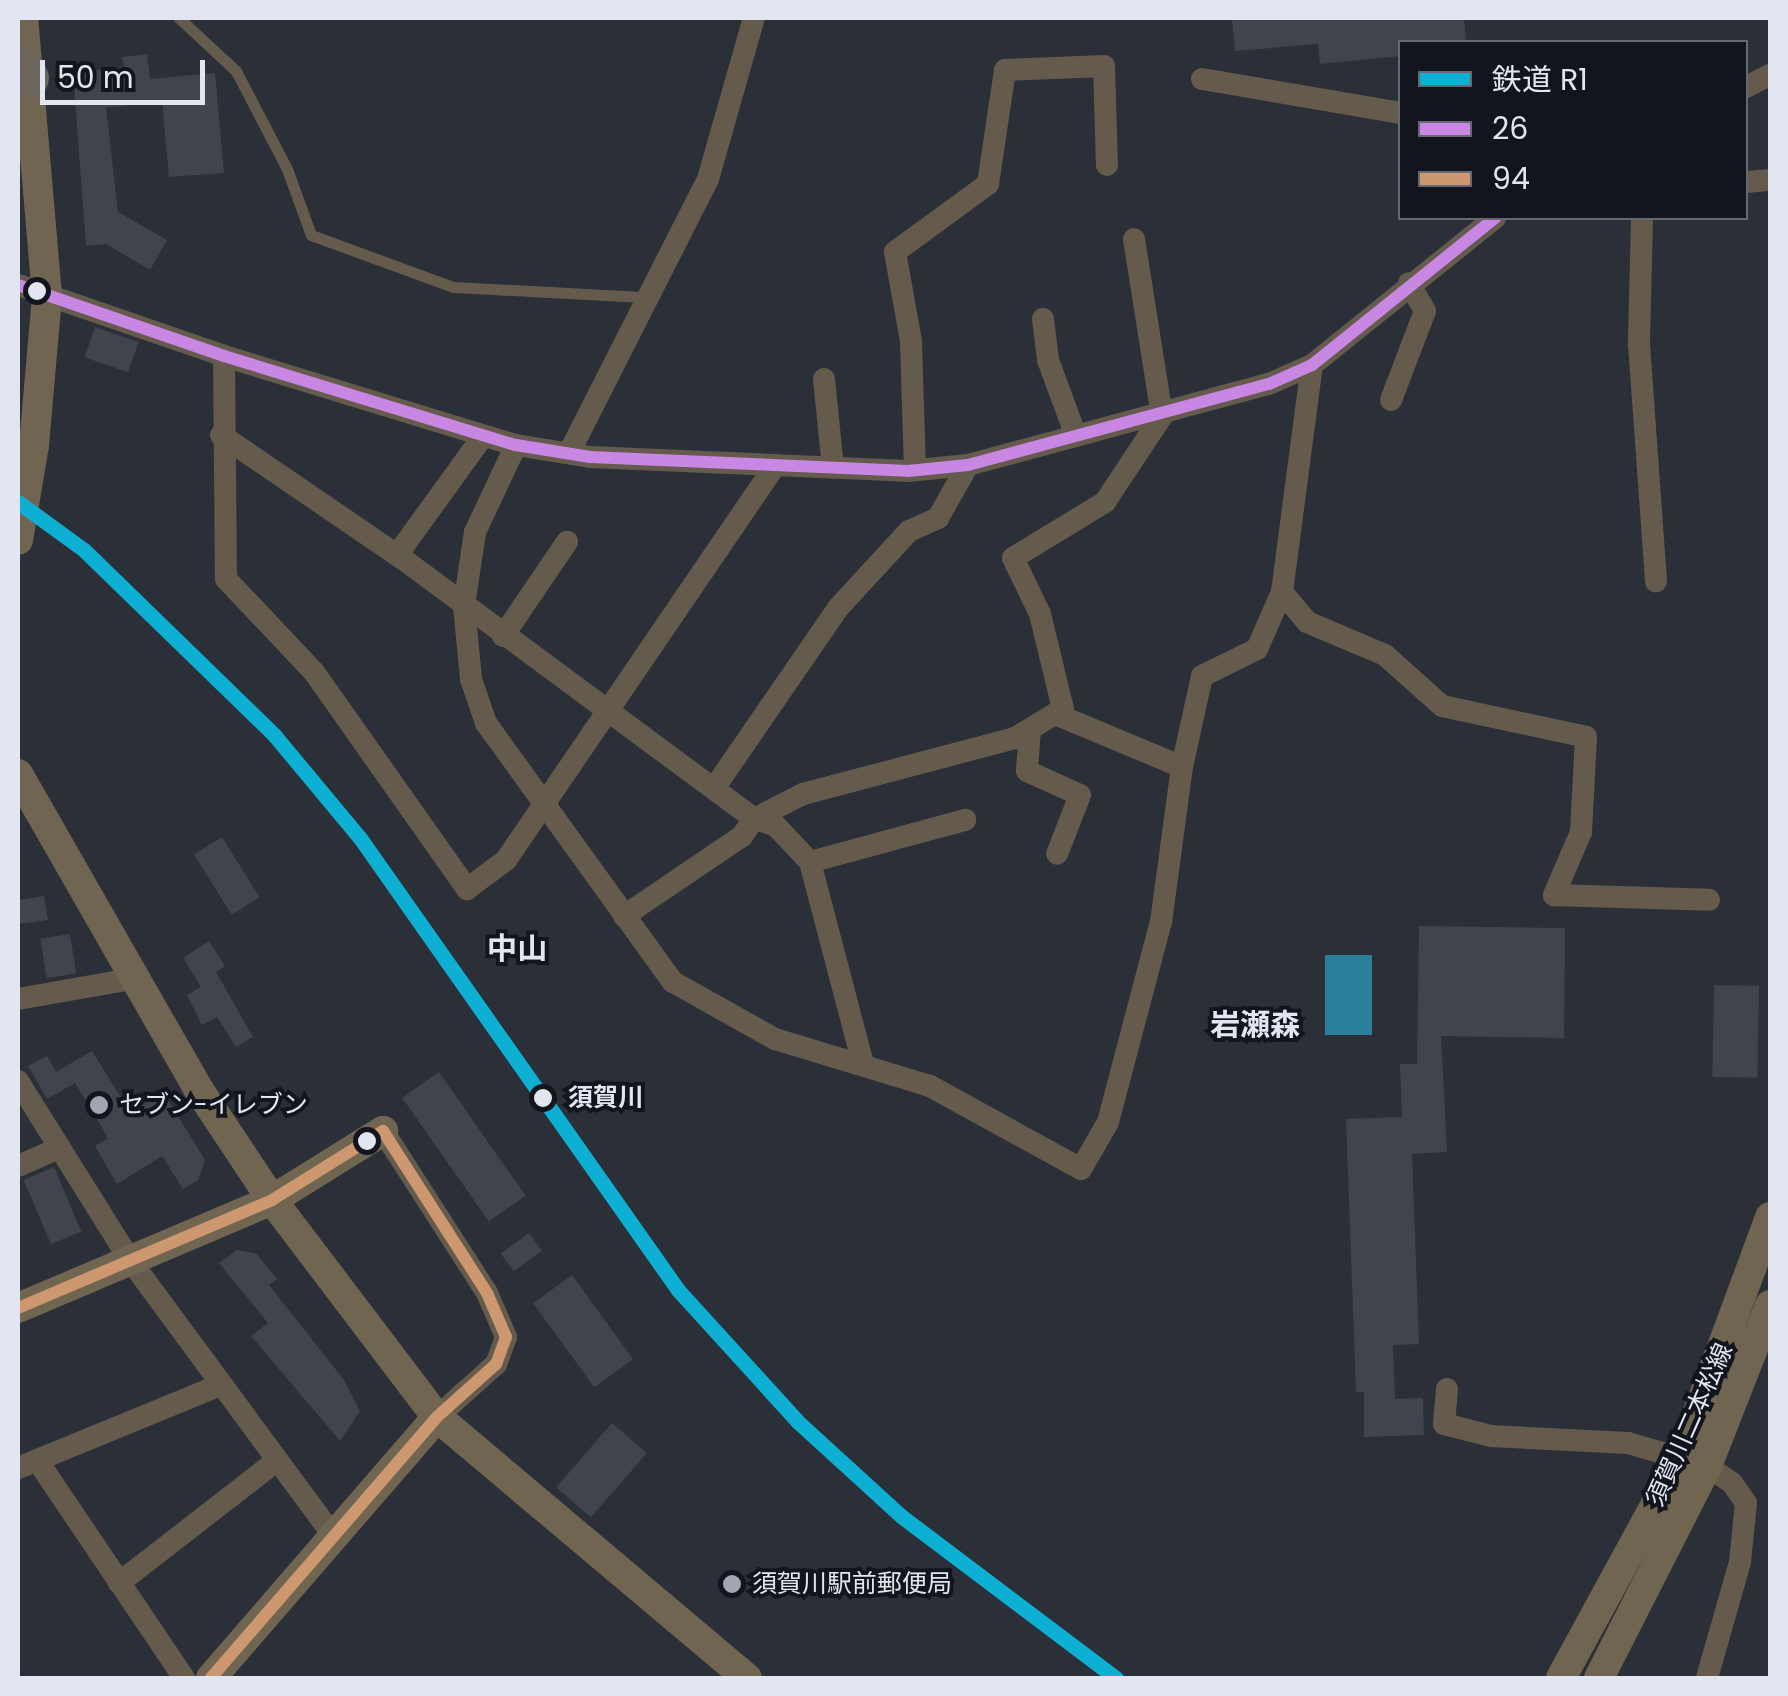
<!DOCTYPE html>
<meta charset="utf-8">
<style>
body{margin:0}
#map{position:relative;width:1788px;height:1696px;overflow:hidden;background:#2b2f38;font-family:Poppins,"Noto Sans JP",sans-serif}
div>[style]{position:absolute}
.water>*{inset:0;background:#2c7e9d;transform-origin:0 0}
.building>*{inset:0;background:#41444c;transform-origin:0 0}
.lane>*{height:11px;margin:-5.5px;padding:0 5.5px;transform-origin:5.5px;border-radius:5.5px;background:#645b4d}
.street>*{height:22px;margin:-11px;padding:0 11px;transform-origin:11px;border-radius:11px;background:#645b4d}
.secondary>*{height:30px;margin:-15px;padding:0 15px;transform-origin:15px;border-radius:15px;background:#706551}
.highway>*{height:40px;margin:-20px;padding:0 20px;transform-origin:20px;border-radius:20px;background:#6b655b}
.bus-1>*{height:12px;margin:-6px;padding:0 6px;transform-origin:6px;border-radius:6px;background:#c787e3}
.bus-2>*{height:12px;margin:-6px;padding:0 6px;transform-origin:6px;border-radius:6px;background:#cd976f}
.rail-1>*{height:15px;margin:-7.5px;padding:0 7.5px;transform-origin:7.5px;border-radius:7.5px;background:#0dafd3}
.dots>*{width:28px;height:28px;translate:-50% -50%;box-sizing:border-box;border:5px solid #12151d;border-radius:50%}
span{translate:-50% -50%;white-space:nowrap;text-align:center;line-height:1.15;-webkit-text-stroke:8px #12151d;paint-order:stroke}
.stop-label{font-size:25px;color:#e1e6f1;font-weight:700}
.left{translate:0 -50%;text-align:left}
.poi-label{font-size:25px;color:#e1e6f1}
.street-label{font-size:25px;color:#e1e6f1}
.quarter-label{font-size:30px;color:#e1e6f1;font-weight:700}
.frame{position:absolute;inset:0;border:20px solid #e1e6f1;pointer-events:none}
.legend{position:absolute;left:1398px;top:40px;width:350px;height:180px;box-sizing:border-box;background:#12151d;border:2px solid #656972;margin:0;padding:12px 18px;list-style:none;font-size:30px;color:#e1e6f1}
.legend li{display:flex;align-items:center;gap:20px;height:50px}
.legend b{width:50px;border:2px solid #656972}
.scale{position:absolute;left:40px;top:60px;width:165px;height:45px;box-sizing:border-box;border:5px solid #e1e6f1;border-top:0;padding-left:12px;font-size:30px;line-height:35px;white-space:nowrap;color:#e1e6f1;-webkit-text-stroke:8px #12151d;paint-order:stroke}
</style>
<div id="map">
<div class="water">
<div style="left:1325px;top:955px;width:47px;height:80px"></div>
</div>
<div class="building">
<div style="clip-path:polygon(1232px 18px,1464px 18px,1466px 42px,1400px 42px,1400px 56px,1320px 64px,1318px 44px,1235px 51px)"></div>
<div style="clip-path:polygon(147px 54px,150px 79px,215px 73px,224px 173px,169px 177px,162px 101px,106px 108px,118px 212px,167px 240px,150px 270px,106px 244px,86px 246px,73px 73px,124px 67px,122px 57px)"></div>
<div style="left:95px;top:327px;width:46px;height:32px;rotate:19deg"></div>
<div style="left:222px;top:837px;width:71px;height:33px;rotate:58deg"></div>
<div style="clip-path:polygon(44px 896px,48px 920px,18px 924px,18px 900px)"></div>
<div style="clip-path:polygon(1419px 926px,1565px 928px,1564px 1038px,1441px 1036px,1447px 1152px,1412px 1154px,1419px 1344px,1393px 1345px,1395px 1399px,1423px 1398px,1424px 1435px,1364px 1437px,1364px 1392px,1356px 1392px,1346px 1119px,1402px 1117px,1400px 1064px,1417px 1064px)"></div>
<div style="left:70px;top:934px;width:40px;height:30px;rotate:81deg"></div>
<div style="clip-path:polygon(209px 941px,225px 966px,216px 972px,253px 1037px,236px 1047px,217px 1017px,202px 1025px,187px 995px,201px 987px,183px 958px)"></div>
<div style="left:1714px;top:985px;width:45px;height:92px;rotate:1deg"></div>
<div style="clip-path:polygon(92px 1051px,130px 1112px,163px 1092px,205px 1160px,198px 1180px,183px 1189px,162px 1156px,117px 1184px,95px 1146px,108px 1138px,75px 1083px,47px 1099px,28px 1066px,47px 1056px,56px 1072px)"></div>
<div style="left:439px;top:1072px;width:151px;height:45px;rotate:55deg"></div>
<div style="left:54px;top:1167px;width:70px;height:33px;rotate:67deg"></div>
<div style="left:529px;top:1233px;width:22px;height:35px;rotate:54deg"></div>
<div style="clip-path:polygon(237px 1250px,257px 1254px,277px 1279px,269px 1285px,344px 1380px,360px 1411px,340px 1441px,251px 1336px,268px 1323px,219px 1263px)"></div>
<div style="left:572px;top:1275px;width:104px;height:48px;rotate:54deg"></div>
<div style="left:612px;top:1423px;width:46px;height:85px;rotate:41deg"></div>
</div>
<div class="lane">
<div style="left:179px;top:18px;width:78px;rotate:42.9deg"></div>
<div style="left:236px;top:71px;width:110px;rotate:62.5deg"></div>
<div style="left:287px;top:169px;width:70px;rotate:70deg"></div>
<div style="left:311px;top:235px;width:151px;rotate:20.1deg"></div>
<div style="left:453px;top:287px;width:194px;rotate:3deg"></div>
</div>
<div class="street">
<div style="left:1202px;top:79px;width:201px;rotate:9.7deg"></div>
<div style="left:1746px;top:87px;width:27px;rotate:-27deg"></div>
<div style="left:1746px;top:182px;width:24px;rotate:-5deg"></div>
<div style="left:1642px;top:218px;width:126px;rotate:91.4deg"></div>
<div style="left:1639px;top:344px;width:238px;rotate:85.9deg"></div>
<div style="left:18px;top:285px;width:218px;rotate:19deg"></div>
<div style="left:224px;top:356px;width:305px;rotate:17deg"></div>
<div style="left:516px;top:445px;width:75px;rotate:9.2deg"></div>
<div style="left:590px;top:457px;width:318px;rotate:2.5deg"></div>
<div style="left:908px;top:471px;width:60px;rotate:-5.7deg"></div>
<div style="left:968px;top:465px;width:312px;rotate:-15.1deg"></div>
<div style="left:1269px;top:384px;width:47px;rotate:-23.8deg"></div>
<div style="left:1312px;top:365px;width:235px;rotate:-38.8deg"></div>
<div style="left:1043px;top:319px;width:41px;rotate:83deg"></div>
<div style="left:1048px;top:360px;width:81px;rotate:69.8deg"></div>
<div style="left:224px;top:356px;width:223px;rotate:89.5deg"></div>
<div style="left:226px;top:579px;width:128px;rotate:46.6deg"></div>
<div style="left:314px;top:672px;width:266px;rotate:54.8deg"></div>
<div style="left:467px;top:889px;width:49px;rotate:-36.6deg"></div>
<div style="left:506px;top:860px;width:478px;rotate:-55.7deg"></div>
<div style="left:824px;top:379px;width:89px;rotate:84.2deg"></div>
<div style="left:1391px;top:400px;width:95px;rotate:-69.1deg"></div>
<div style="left:1425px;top:311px;width:32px;rotate:-120deg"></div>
<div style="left:221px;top:435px;width:220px;rotate:34.3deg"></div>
<div style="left:403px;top:559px;width:437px;rotate:36.5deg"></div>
<div style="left:754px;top:819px;width:22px;rotate:16deg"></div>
<div style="left:775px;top:825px;width:51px;rotate:46.6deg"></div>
<div style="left:810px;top:862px;width:205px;rotate:75.3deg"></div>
<div style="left:516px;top:445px;width:96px;rotate:115.2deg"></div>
<div style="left:475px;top:532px;width:75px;rotate:98.5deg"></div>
<div style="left:464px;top:606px;width:73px;rotate:84.5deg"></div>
<div style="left:471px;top:679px;width:46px;rotate:71.2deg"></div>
<div style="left:486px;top:723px;width:319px;rotate:54.2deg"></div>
<div style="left:673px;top:982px;width:117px;rotate:29.2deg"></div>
<div style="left:775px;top:1039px;width:162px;rotate:16.9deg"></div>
<div style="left:930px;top:1086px;width:172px;rotate:28.8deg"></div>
<div style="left:1081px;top:1169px;width:54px;rotate:-60.1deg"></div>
<div style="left:1108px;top:1122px;width:207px;rotate:-75.2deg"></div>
<div style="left:1161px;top:922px;width:156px;rotate:-82.3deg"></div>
<div style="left:1182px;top:767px;width:138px;rotate:-157.3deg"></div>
<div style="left:569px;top:453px;width:307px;rotate:-63.1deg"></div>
<div style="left:708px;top:179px;width:167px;rotate:-74.1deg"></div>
<div style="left:915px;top:470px;width:129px;rotate:-91.8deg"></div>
<div style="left:911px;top:341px;width:90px;rotate:-100.2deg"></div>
<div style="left:895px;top:252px;width:115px;rotate:-36.2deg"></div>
<div style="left:988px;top:184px;width:115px;rotate:-81.5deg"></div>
<div style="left:1005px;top:70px;width:99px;rotate:-2.3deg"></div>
<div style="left:1104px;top:66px;width:99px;rotate:88.3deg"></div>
<div style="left:397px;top:555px;width:147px;rotate:-54.1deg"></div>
<div style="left:1282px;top:592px;width:39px;rotate:50deg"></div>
<div style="left:1307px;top:622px;width:85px;rotate:22.9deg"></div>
<div style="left:1385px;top:655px;width:76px;rotate:41.8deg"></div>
<div style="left:1442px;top:706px;width:147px;rotate:12.1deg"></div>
<div style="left:1586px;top:737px;width:95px;rotate:93deg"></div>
<div style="left:1581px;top:832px;width:69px;rotate:113.2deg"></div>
<div style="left:1554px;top:895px;width:155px;rotate:1.8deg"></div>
<div style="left:503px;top:636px;width:114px;rotate:-55.8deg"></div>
<div style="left:1030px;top:729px;width:42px;rotate:94.1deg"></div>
<div style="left:1027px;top:771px;width:58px;rotate:24.4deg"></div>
<div style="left:1080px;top:795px;width:63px;rotate:111.3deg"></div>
<div style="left:1182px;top:767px;width:93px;rotate:-77.6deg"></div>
<div style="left:1202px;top:676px;width:61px;rotate:-26.1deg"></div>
<div style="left:1257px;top:649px;width:62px;rotate:-66.3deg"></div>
<div style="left:1282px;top:592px;width:229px;rotate:-82.5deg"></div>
<div style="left:715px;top:787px;width:217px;rotate:-55.5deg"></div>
<div style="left:838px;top:608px;width:105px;rotate:-47.3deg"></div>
<div style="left:909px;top:531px;width:32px;rotate:-24deg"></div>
<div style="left:938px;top:518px;width:61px;rotate:-60.5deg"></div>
<div style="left:810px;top:862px;width:161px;rotate:-15.2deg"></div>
<div style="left:624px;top:916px;width:143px;rotate:-34.1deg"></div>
<div style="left:742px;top:836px;width:21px;rotate:-55deg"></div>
<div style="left:754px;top:819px;width:55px;rotate:-27deg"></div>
<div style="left:803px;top:794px;width:219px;rotate:-14.8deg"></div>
<div style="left:1015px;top:738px;width:56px;rotate:-31.1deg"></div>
<div style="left:1063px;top:709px;width:98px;rotate:-103.6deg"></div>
<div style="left:1040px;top:614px;width:62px;rotate:-115.7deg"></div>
<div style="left:1013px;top:558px;width:108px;rotate:-31.3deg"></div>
<div style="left:1105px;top:502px;width:103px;rotate:-56.5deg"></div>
<div style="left:1162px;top:416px;width:179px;rotate:-99deg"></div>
<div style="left:18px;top:999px;width:116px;rotate:-10deg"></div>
<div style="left:18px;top:1081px;width:211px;rotate:58deg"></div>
<div style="left:130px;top:1260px;width:342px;rotate:53.6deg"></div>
<div style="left:383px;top:1131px;width:193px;rotate:57.3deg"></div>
<div style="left:487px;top:1293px;width:48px;rotate:66.6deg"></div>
<div style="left:506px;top:1337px;width:29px;rotate:110deg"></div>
<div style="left:496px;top:1364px;width:79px;rotate:138.1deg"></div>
<div style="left:18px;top:1166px;width:43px;rotate:-23.6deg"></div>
<div style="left:1447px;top:1389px;width:35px;rotate:95deg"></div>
<div style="left:1444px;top:1424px;width:49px;rotate:14.3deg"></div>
<div style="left:1491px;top:1436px;width:137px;rotate:2.9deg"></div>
<div style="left:1628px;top:1443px;width:82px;rotate:16.2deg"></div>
<div style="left:1707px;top:1466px;width:30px;rotate:34deg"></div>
<div style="left:1732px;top:1483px;width:24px;rotate:55deg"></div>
<div style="left:1746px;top:1503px;width:59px;rotate:95.8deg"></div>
<div style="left:1740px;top:1562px;width:121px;rotate:105.9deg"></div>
<div style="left:37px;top:1460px;width:263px;rotate:56deg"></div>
<div style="left:18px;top:1468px;width:216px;rotate:-22.3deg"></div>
<div style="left:119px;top:1583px;width:199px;rotate:-37.8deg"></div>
</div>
<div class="secondary">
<div style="left:18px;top:540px;width:96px;rotate:-80.4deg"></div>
<div style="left:34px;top:445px;width:150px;rotate:-85deg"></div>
<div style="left:47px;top:296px;width:279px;rotate:-94.9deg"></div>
<div style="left:18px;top:774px;width:361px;rotate:60.2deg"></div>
<div style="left:197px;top:1087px;width:136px;rotate:56.4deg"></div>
<div style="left:272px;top:1200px;width:273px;rotate:52.8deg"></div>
<div style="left:437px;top:1417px;width:405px;rotate:40.1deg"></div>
<div style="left:18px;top:1308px;width:276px;rotate:-23deg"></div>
<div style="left:272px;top:1200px;width:131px;rotate:-31.9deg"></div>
<div style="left:211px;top:1678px;width:345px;rotate:-49.1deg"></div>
<div style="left:1561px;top:1678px;width:251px;rotate:-61.4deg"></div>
<div style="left:1681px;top:1458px;width:257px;rotate:-69.7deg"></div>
<div style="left:1599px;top:1678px;width:238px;rotate:-63deg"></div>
<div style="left:1707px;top:1466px;width:173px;rotate:-68.6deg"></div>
</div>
<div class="highway">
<div style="left:18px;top:65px;width:17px;rotate:50deg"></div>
</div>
<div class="bus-1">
<div style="left:18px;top:285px;width:218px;rotate:19deg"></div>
<div style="left:224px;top:356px;width:305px;rotate:17deg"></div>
<div style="left:516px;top:445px;width:75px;rotate:9.2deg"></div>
<div style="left:590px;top:457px;width:318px;rotate:2.5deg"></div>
<div style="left:908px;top:471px;width:60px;rotate:-5.7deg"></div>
<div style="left:968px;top:465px;width:312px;rotate:-15.1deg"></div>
<div style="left:1269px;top:384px;width:47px;rotate:-23.8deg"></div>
<div style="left:1312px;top:365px;width:235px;rotate:-38.8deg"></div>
</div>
<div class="bus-2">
<div style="left:18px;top:1308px;width:276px;rotate:-23deg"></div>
<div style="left:272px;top:1200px;width:131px;rotate:-31.9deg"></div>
<div style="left:383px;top:1131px;width:193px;rotate:57.3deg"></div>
<div style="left:487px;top:1293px;width:48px;rotate:66.6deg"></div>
<div style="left:506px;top:1337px;width:29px;rotate:110deg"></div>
<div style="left:496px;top:1364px;width:79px;rotate:138.1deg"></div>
<div style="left:437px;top:1417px;width:345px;rotate:130.9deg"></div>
</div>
<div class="rail-1">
<div style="left:18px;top:502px;width:82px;rotate:36deg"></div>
<div style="left:84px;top:550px;width:267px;rotate:44.2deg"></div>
<div style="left:275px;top:736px;width:133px;rotate:50.2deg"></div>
<div style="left:360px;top:838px;width:553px;rotate:54.87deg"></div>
<div style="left:678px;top:1290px;width:177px;rotate:47.7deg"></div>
<div style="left:797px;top:1421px;width:141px;rotate:42.4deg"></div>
<div style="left:901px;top:1516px;width:269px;rotate:37deg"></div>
</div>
<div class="dots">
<div style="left:37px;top:291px;background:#e1e6f1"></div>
<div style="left:543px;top:1098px;background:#e1e6f1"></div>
<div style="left:99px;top:1105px;background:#a1a6b0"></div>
<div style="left:367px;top:1141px;background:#e1e6f1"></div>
<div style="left:732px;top:1584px;background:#a1a6b0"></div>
</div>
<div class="stop-label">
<span class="left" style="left:568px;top:1098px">須賀川</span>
</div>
<div class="poi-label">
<span class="left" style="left:119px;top:1105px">セブン-イレブン</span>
<span class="left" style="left:752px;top:1584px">須賀川駅前郵便局</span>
</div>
<div class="street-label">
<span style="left:1690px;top:1425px;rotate:-66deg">須賀川二本松線</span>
</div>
<div class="quarter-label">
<span style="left:517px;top:949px">中山</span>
<span style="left:1255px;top:1025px">岩瀬森</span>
</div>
<div class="frame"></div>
<ul class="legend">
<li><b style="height:12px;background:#0dafd3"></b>鉄道 R1</li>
<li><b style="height:12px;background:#c787e3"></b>26</li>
<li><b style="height:12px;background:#cd976f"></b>94</li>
</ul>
<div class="scale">50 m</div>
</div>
